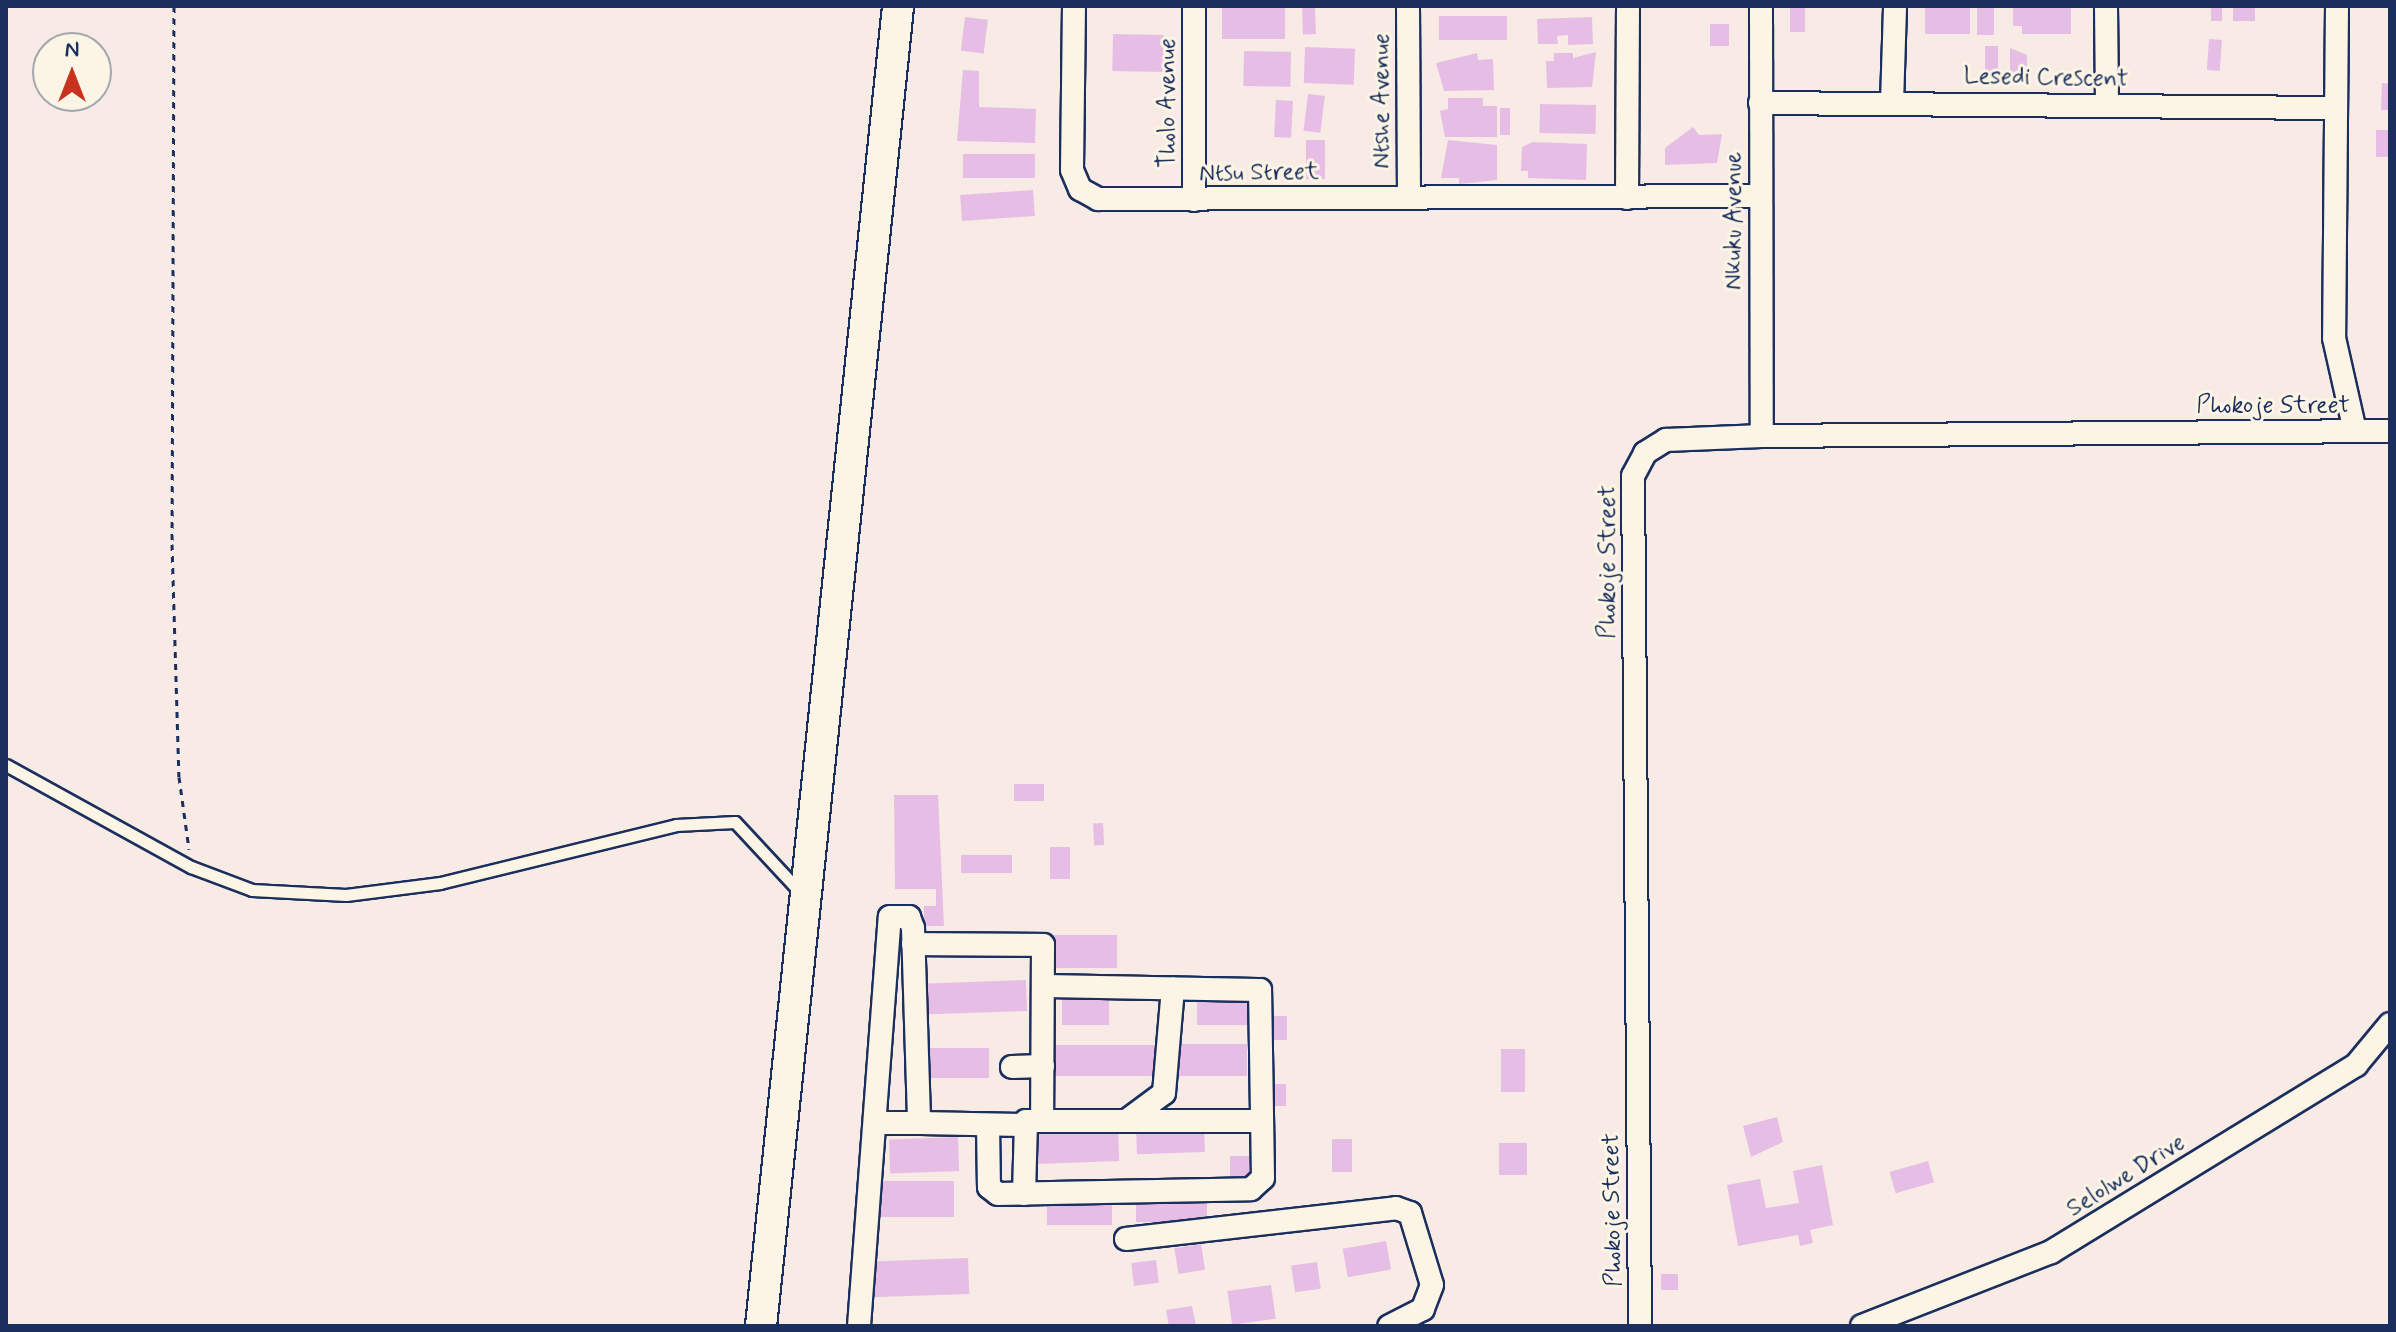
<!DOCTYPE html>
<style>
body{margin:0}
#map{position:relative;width:2396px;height:1332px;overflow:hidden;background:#f8eae5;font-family:Mynerve,sans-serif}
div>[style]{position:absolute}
.building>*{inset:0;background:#e6bee5;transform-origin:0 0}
.path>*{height:3px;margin-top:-1.5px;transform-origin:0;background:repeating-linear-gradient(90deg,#1b2f5e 0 6px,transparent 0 12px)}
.roads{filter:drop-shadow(2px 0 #1b2f5e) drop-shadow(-2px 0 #1b2f5e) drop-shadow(0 2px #1b2f5e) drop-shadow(0 -2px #1b2f5e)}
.lane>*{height:11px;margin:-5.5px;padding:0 5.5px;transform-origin:5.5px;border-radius:5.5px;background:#fcf5e5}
.street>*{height:22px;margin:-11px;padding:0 11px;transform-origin:11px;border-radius:11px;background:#fcf5e5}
.secondary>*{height:30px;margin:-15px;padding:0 15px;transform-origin:15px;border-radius:15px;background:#fcf5e5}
span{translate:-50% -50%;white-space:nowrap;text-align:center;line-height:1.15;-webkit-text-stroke:6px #fcf5e5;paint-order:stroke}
.street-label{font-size:24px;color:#1b2f5e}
.frame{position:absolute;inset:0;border:8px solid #1b2f5e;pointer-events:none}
.north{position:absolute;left:32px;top:32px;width:80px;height:80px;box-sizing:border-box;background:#fcf5e5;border:2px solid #a2a6af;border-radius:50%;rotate:0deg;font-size:22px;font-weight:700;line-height:32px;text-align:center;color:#1b2f5e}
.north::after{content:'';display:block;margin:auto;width:28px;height:36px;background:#c8321e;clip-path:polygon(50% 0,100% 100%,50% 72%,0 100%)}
</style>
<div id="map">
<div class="building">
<div style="left:1222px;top:6px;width:63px;height:33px"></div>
<div style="left:1790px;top:6px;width:15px;height:26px"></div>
<div style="clip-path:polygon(2013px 6px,2071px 7px,2071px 34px,2022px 34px,2022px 26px,2013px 26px)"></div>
<div style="left:2211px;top:6px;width:11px;height:15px"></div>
<div style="left:2233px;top:6px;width:22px;height:15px"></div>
<div style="left:1315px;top:7px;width:27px;height:13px;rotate:88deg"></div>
<div style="left:1977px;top:7px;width:17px;height:28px"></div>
<div style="left:1925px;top:8px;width:45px;height:26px"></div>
<div style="left:1439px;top:16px;width:68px;height:24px"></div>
<div style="left:965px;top:17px;width:23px;height:34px;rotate:7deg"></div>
<div style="clip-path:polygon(1592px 17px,1593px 44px,1568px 45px,1568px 35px,1557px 36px,1558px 44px,1538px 44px,1537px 19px)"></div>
<div style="left:1710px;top:24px;width:19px;height:22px"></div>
<div style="left:1113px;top:34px;width:51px;height:37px;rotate:1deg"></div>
<div style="left:2209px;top:39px;width:13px;height:31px;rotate:4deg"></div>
<div style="left:1985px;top:46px;width:13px;height:27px"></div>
<div style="left:1305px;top:47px;width:50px;height:36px;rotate:2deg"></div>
<div style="clip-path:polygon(2010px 48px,2027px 55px,2027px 73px,2010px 73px)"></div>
<div style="left:1244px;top:51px;width:47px;height:35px;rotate:1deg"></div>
<div style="clip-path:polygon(1596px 52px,1592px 87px,1547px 88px,1546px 61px,1554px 61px,1554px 53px,1573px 53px,1573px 58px)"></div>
<div style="clip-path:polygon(1477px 53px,1478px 60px,1493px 59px,1494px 90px,1444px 91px,1436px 63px)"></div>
<div style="clip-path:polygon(963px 70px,979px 71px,979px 107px,1036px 109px,1035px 143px,957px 141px)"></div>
<div style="clip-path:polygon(2382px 83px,2390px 84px,2390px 110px,2381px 110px)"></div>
<div style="left:1308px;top:94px;width:17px;height:37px;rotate:7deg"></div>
<div style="clip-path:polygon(1448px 98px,1483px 98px,1483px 106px,1497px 106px,1497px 137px,1445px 137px,1440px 111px,1448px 109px)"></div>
<div style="left:1276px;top:100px;width:17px;height:37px;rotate:3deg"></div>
<div style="left:1540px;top:104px;width:56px;height:29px;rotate:1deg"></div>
<div style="left:1500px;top:108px;width:10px;height:27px"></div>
<div style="clip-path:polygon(1693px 127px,1699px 135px,1722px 134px,1717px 163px,1665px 165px,1665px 148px)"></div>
<div style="left:2376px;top:130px;width:14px;height:27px"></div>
<div style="left:1306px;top:140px;width:19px;height:39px"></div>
<div style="clip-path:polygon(1448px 140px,1497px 145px,1497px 180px,1459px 184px,1459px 178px,1441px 178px)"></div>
<div style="clip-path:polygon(1533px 142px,1587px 144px,1586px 180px,1528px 178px,1528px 171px,1521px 171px,1522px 147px)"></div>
<div style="left:963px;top:154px;width:72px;height:24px"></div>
<div style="left:1033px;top:190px;width:26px;height:73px;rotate:86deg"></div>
<div style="left:1014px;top:784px;width:30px;height:17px"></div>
<div style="clip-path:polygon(894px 795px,938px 795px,944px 926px,924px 926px,924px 906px,936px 906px,936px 889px,895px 889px)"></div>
<div style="left:1103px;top:823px;width:22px;height:10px;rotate:87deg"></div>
<div style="left:1050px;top:847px;width:20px;height:32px"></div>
<div style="left:961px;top:855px;width:51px;height:18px"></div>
<div style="left:1049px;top:935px;width:68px;height:33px"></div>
<div style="left:1026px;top:980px;width:31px;height:104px;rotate:88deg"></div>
<div style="left:1197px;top:996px;width:52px;height:29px"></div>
<div style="left:1062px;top:998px;width:47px;height:27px"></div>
<div style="left:1287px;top:1016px;width:24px;height:21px;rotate:90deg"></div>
<div style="left:1247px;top:1044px;width:32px;height:70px;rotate:90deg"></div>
<div style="left:1155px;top:1045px;width:31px;height:103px;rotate:90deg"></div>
<div style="left:989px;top:1048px;width:30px;height:67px;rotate:90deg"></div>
<div style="left:1501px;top:1049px;width:24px;height:43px"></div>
<div style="left:1263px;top:1084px;width:23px;height:22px"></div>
<div style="clip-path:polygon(1777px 1117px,1783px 1142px,1751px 1157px,1743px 1126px)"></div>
<div style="left:1204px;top:1125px;width:27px;height:68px;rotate:88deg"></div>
<div style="left:1118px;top:1127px;width:34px;height:83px;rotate:88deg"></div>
<div style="left:958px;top:1137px;width:34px;height:69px;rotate:88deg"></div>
<div style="left:1332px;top:1139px;width:20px;height:33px"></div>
<div style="left:1499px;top:1143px;width:28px;height:32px"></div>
<div style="left:1230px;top:1156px;width:23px;height:21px"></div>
<div style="left:1928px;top:1161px;width:22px;height:40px;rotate:74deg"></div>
<div style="clip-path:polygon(1822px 1165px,1833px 1225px,1810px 1230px,1813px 1243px,1800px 1246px,1798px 1235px,1738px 1246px,1727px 1185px,1760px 1179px,1766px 1208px,1799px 1203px,1793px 1171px)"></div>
<div style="left:954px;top:1181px;width:36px;height:77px;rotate:90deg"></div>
<div style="left:1207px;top:1195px;width:27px;height:71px;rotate:90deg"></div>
<div style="left:1112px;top:1196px;width:29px;height:65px;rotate:90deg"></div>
<div style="left:1386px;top:1241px;width:29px;height:44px;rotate:80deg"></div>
<div style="left:1201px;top:1244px;width:26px;height:27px;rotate:81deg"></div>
<div style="left:968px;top:1258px;width:36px;height:97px;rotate:88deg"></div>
<div style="left:1156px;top:1260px;width:23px;height:25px;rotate:83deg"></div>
<div style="left:1317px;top:1262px;width:27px;height:26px;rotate:82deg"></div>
<div style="left:1661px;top:1274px;width:17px;height:16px"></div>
<div style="left:1271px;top:1285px;width:34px;height:44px;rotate:82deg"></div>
<div style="clip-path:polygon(1192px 1306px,1196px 1326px,1169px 1326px,1166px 1310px)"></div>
</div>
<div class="path">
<div style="left:174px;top:6px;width:538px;rotate:90.21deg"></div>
<div style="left:172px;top:544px;width:233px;rotate:88.3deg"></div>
<div style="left:179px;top:777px;width:73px;rotate:82.1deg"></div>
</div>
<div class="roads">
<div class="lane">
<div style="left:6px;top:765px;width:211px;rotate:28.9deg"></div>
<div style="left:191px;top:867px;width:65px;rotate:20.7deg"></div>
<div style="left:252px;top:890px;width:94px;rotate:3deg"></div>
<div style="left:346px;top:895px;width:95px;rotate:-7.3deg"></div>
<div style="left:440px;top:883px;width:243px;rotate:-13.8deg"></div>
<div style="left:676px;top:825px;width:59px;rotate:-2.9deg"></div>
<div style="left:735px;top:822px;width:98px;rotate:47.1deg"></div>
</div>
<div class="street">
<div style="left:1074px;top:6px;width:164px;rotate:90.7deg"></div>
<div style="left:1072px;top:170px;width:21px;rotate:67deg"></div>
<div style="left:1080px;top:189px;width:21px;rotate:29deg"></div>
<div style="left:1098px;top:199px;width:661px;rotate:-0.26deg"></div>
<div style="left:1408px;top:6px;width:190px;rotate:89.7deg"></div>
<div style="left:1761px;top:6px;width:430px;rotate:89.9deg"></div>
<div style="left:2106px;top:6px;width:98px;rotate:89.4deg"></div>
<div style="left:2337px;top:6px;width:332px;rotate:90.5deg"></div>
<div style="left:2334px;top:338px;width:95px;rotate:77.3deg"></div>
<div style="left:1760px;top:103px;width:573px;rotate:0.5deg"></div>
<div style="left:1892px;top:103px;width:97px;rotate:-88.2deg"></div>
<div style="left:1627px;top:198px;width:192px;rotate:-89.7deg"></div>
<div style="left:1194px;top:200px;width:194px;rotate:-90deg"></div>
<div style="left:913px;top:944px;width:130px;rotate:0.4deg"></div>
<div style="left:1043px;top:945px;width:172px;rotate:90.3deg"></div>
<div style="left:1012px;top:1067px;width:31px;rotate:-2deg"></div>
<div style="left:1126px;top:1121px;width:47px;rotate:-36.4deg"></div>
<div style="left:1164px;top:1093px;width:105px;rotate:-85.1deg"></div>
<div style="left:875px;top:1123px;width:44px"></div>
<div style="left:988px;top:1125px;width:62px;rotate:89.1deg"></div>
<div style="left:989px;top:1187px;width:11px;rotate:38deg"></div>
<div style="left:998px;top:1194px;width:253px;rotate:-1.1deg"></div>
<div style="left:1251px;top:1189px;width:16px;rotate:-43deg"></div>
<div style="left:1263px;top:1178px;width:188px;rotate:-90.9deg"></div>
<div style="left:1260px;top:990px;width:216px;rotate:-178.9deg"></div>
<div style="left:1024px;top:1194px;width:73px;rotate:-88.4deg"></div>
<div style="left:1026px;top:1121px;width:236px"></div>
<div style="left:1126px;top:1239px;width:272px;rotate:-6.5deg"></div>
<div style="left:1396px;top:1208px;width:15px;rotate:20deg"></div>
<div style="left:1410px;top:1213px;width:75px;rotate:73deg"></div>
<div style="left:1432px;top:1285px;width:26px;rotate:111deg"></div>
<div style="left:1423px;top:1309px;width:38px;rotate:153deg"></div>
<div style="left:859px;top:1326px;width:410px;rotate:-85.7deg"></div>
<div style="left:890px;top:917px;width:19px"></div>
<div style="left:909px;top:917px;width:12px;rotate:70deg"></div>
<div style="left:913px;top:928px;width:195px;rotate:88.2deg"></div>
<div style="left:919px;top:1123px;width:104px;rotate:1.1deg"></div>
<div style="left:1640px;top:1326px;width:850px;rotate:-90.47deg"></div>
<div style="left:1633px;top:476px;width:26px;rotate:-62deg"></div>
<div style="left:1645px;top:453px;width:25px;rotate:-32deg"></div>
<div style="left:1666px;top:440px;width:96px;rotate:-2.4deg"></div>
<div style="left:1762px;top:436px;width:628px;rotate:-0.46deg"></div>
<div style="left:1862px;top:1326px;width:203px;rotate:-21.4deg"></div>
<div style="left:2051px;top:1252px;width:358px;rotate:-31.5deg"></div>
<div style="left:2356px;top:1065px;width:53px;rotate:-50.3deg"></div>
</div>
<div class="secondary">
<div style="left:761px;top:1326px;width:1327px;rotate:-84.07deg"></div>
</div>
</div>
<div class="street-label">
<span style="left:2046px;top:78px;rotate:1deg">Lesedi Crescent</span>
<span style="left:1382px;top:101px;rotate:-90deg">Ntshe Avenue</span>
<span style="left:1168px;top:103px;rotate:-90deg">Tholo Avenue</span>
<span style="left:1259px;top:173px;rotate:-1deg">Ntsu Street</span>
<span style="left:1734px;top:221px;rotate:-90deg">Nkuku Avenue</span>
<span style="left:2273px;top:406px">Phokoje Street</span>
<span style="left:1608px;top:562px;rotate:-90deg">Phokoje Street</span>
<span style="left:2126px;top:1176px;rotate:-32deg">Selolwe Drive</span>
<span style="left:1613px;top:1210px;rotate:-91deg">Phokoje Street</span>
</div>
<div class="frame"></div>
<div class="north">N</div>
</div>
